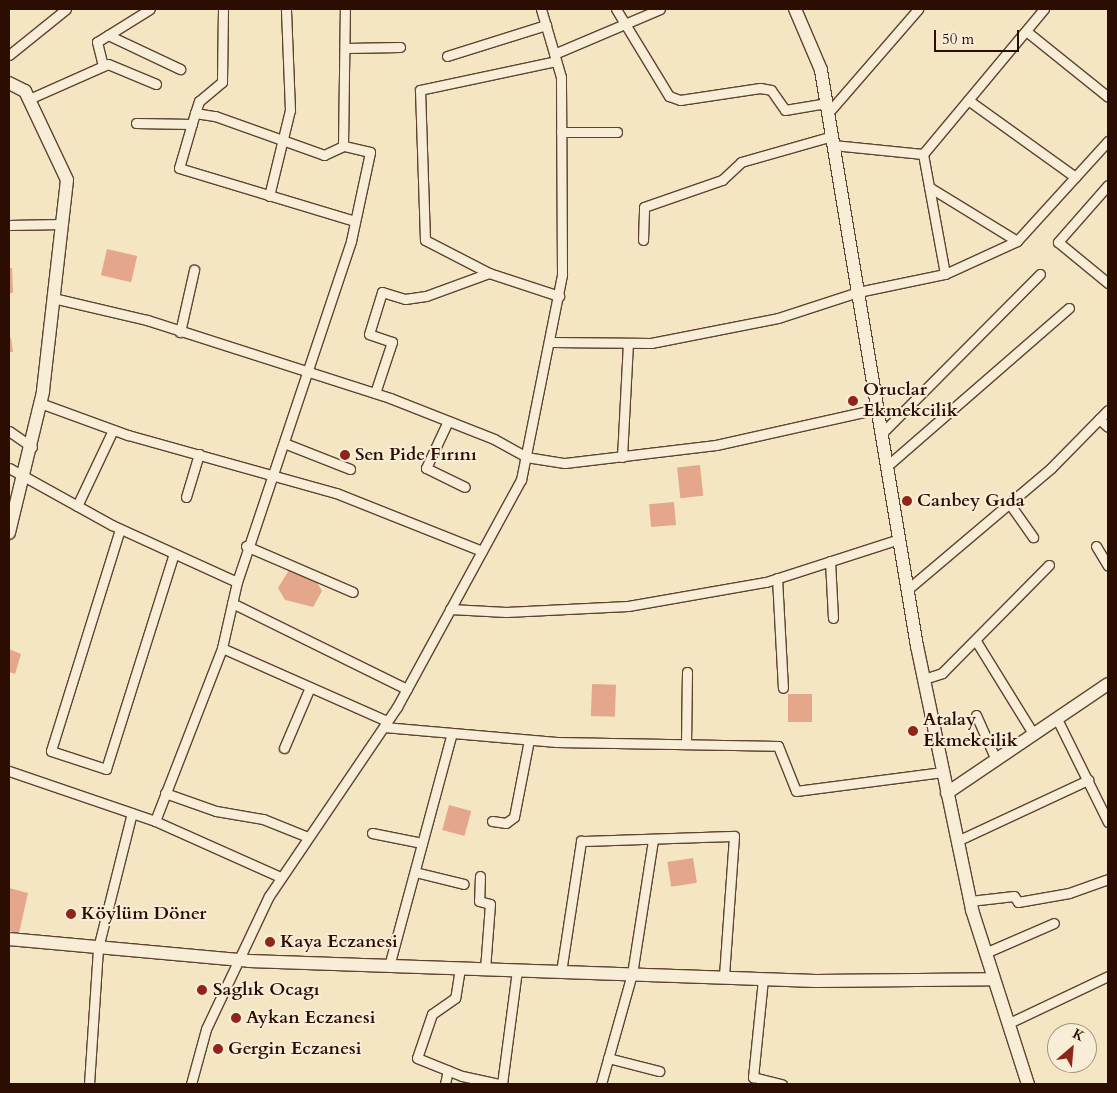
<!DOCTYPE html>
<meta charset="utf-8">
<style>
body{margin:0}
#map{position:relative;width:1117px;height:1093px;overflow:hidden;background:#f4e5c3;font-family:Cardo,serif}
div>[style]{position:absolute}
.building>*{inset:0;background:#e5a78c;transform-origin:0 0}
.roads{filter:drop-shadow(1px 0 #5e4332) drop-shadow(-1px 0 #5e4332) drop-shadow(0 1px #5e4332) drop-shadow(0 -1px #5e4332)}
.street>*{height:9px;margin:-4.5px;padding:0 4.5px;transform-origin:4.5px;border-radius:4.5px;background:#f8eed8}
.secondary>*{height:12px;margin:-6px;padding:0 6px;transform-origin:6px;border-radius:6px;background:#f8eed8}
.dots>*{width:14px;height:14px;translate:-50% -50%;box-sizing:border-box;border:2px solid #f8eed8;border-radius:50%}
span{translate:-50% -50%;white-space:nowrap;text-align:center;line-height:1.15;-webkit-text-stroke:4px #f8eed8;paint-order:stroke}
.poi-label{font-size:18px;color:#2c0d02;font-weight:700}
.left{translate:0 -50%;text-align:left}
.frame{position:absolute;inset:0;border:10px solid #2c0d02;pointer-events:none}
.north{position:absolute;left:1047px;top:1023px;width:50px;height:50px;box-sizing:border-box;background:#f8eed8;border:1px solid #a69482;border-radius:50%;rotate:27deg;font-size:14px;font-weight:700;line-height:20px;text-align:center;color:#2c0d02}
.north::after{content:'';display:block;margin:auto;width:18px;height:22px;background:#8f2418;clip-path:polygon(50% 0,100% 100%,50% 72%,0 100%)}
.scale{position:absolute;left:934px;top:30px;width:85px;height:22px;box-sizing:border-box;border:2px solid #2c0d02;border-top:0;padding-left:6px;font-size:15px;line-height:18px;white-space:nowrap;color:#2c0d02;-webkit-text-stroke:4px #f8eed8;paint-order:stroke}
</style>
<div id="map">
<div class="building">
<div style="left:107px;top:249px;width:31px;height:27px;rotate:13deg"></div>
<div style="clip-path:polygon(9px 268px,12px 268px,13px 293px,9px 293px)"></div>
<div style="clip-path:polygon(9px 338px,11px 338px,13px 352px,9px 352px)"></div>
<div style="left:700px;top:465px;width:31px;height:23px;rotate:84deg"></div>
<div style="left:674px;top:502px;width:23px;height:25px;rotate:85deg"></div>
<div style="clip-path:polygon(289px 570px,313px 576px,322px 591px,313px 607px,285px 600px,278px 588px)"></div>
<div style="clip-path:polygon(9px 649px,21px 654px,15px 674px,9px 672px)"></div>
<div style="left:592px;top:684px;width:24px;height:32px;rotate:2deg"></div>
<div style="left:788px;top:694px;width:24px;height:28px"></div>
<div style="left:449px;top:805px;width:23px;height:26px;rotate:15deg"></div>
<div style="left:693px;top:858px;width:25px;height:26px;rotate:81deg"></div>
<div style="clip-path:polygon(9px 888px,28px 893px,19px 933px,9px 931px)"></div>
</div>
<div class="roads">
<div class="street">
<div style="left:223px;top:9px;width:73px;rotate:90.8deg"></div>
<div style="left:222px;top:82px;width:30px;rotate:140deg"></div>
<div style="left:199px;top:101px;width:13px;rotate:108deg"></div>
<div style="left:195px;top:113px;width:20px;rotate:9deg"></div>
<div style="left:215px;top:116px;width:116px;rotate:19.7deg"></div>
<div style="left:324px;top:155px;width:21px;rotate:-25deg"></div>
<div style="left:616px;top:9px;width:102px;rotate:58.7deg"></div>
<div style="left:669px;top:96px;width:12px;rotate:20deg"></div>
<div style="left:680px;top:100px;width:81px;rotate:-8.5deg"></div>
<div style="left:760px;top:88px;width:11px;rotate:10deg"></div>
<div style="left:771px;top:90px;width:24px;rotate:55deg"></div>
<div style="left:785px;top:110px;width:43px;rotate:-9.5deg"></div>
<div style="left:1026px;top:31px;width:105px;rotate:38.8deg"></div>
<div style="left:108px;top:35px;width:80px;rotate:25.3deg"></div>
<div style="left:346px;top:48px;width:54px;rotate:-1.1deg"></div>
<div style="left:554px;top:54px;width:115px;rotate:-23deg"></div>
<div style="left:9px;top:55px;width:73px;rotate:-38.9deg"></div>
<div style="left:447px;top:56px;width:104px;rotate:-17.4deg"></div>
<div style="left:103px;top:66px;width:25px;rotate:-104deg"></div>
<div style="left:97px;top:42px;width:62px;rotate:-31.9deg"></div>
<div style="left:29px;top:99px;width:86px;rotate:-23.9deg"></div>
<div style="left:108px;top:64px;width:52px;rotate:22.6deg"></div>
<div style="left:968px;top:100px;width:132px;rotate:35.7deg"></div>
<div style="left:195px;top:113px;width:57px;rotate:106.2deg"></div>
<div style="left:179px;top:168px;width:184px;rotate:16.8deg"></div>
<div style="left:828px;top:113px;width:138px;rotate:-49.1deg"></div>
<div style="left:136px;top:123px;width:56px;rotate:1deg"></div>
<div style="left:561px;top:132px;width:56px"></div>
<div style="left:833px;top:145px;width:90px;rotate:5.7deg"></div>
<div style="left:923px;top:154px;width:189px;rotate:-50.2deg"></div>
<div style="left:923px;top:154px;width:122px;rotate:79.6deg"></div>
<div style="left:1108px;top:185px;width:76px;rotate:131.3deg"></div>
<div style="left:1058px;top:242px;width:65px;rotate:39.4deg"></div>
<div style="left:929px;top:187px;width:103px;rotate:31.5deg"></div>
<div style="left:269px;top:196px;width:89px;rotate:-76.3deg"></div>
<div style="left:290px;top:110px;width:101px;rotate:-92.3deg"></div>
<div style="left:9px;top:225px;width:53px;rotate:-1.1deg"></div>
<div style="left:643px;top:240px;width:33px;rotate:-88deg"></div>
<div style="left:644px;top:207px;width:83px;rotate:-19.1deg"></div>
<div style="left:722px;top:180px;width:26px;rotate:-43deg"></div>
<div style="left:741px;top:162px;width:95px;rotate:-15.9deg"></div>
<div style="left:489px;top:273px;width:72px;rotate:-152.7deg"></div>
<div style="left:425px;top:240px;width:150px;rotate:-91.9deg"></div>
<div style="left:420px;top:90px;width:139px;rotate:-12deg"></div>
<div style="left:53px;top:298px;width:97px;rotate:13.2deg"></div>
<div style="left:147px;top:320px;width:255px;rotate:17.8deg"></div>
<div style="left:390px;top:398px;width:112px;rotate:21.5deg"></div>
<div style="left:494px;top:439px;width:37px;rotate:29deg"></div>
<div style="left:526px;top:457px;width:39px;rotate:9deg"></div>
<div style="left:565px;top:463px;width:152px;rotate:-6.8deg"></div>
<div style="left:716px;top:445px;width:165px;rotate:-12.6deg"></div>
<div style="left:180px;top:332px;width:64px;rotate:-77.3deg"></div>
<div style="left:552px;top:342px;width:99px;rotate:0.6deg"></div>
<div style="left:651px;top:343px;width:129px;rotate:-11.1deg"></div>
<div style="left:778px;top:318px;width:84px;rotate:-18deg"></div>
<div style="left:858px;top:292px;width:89px;rotate:-11.7deg"></div>
<div style="left:945px;top:274px;width:79px;rotate:-24.6deg"></div>
<div style="left:1017px;top:241px;width:135px;rotate:-47.7deg"></div>
<div style="left:375px;top:393px;width:54px;rotate:-71.6deg"></div>
<div style="left:392px;top:342px;width:24px;rotate:-161deg"></div>
<div style="left:369px;top:334px;width:44px;rotate:-72.8deg"></div>
<div style="left:382px;top:292px;width:24px;rotate:17deg"></div>
<div style="left:405px;top:299px;width:21px;rotate:-8deg"></div>
<div style="left:426px;top:296px;width:67px;rotate:-20.1deg"></div>
<div style="left:489px;top:273px;width:74px;rotate:18.2deg"></div>
<div style="left:40px;top:403px;width:94px;rotate:20deg"></div>
<div style="left:128px;top:435px;width:216px;rotate:15.6deg"></div>
<div style="left:336px;top:493px;width:157px;rotate:21.7deg"></div>
<div style="left:1099px;top:419px;width:12px;rotate:42deg"></div>
<div style="left:448px;top:421px;width:52px;rotate:115.1deg"></div>
<div style="left:426px;top:468px;width:43px;rotate:26deg"></div>
<div style="left:9px;top:431px;width:28px;rotate:35deg"></div>
<div style="left:882px;top:433px;width:224px;rotate:-45.2deg"></div>
<div style="left:284px;top:443px;width:71px;rotate:21.5deg"></div>
<div style="left:622px;top:457px;width:114px;rotate:-87deg"></div>
<div style="left:887px;top:466px;width:241px;rotate:-41deg"></div>
<div style="left:9px;top:468px;width:118px;rotate:29deg"></div>
<div style="left:112px;top:525px;width:137px;rotate:24.5deg"></div>
<div style="left:237px;top:582px;width:68px;rotate:102.8deg"></div>
<div style="left:186px;top:497px;width:45px;rotate:-73.2deg"></div>
<div style="left:1009px;top:503px;width:42px;rotate:54.8deg"></div>
<div style="left:77px;top:506px;width:84px;rotate:-64.7deg"></div>
<div style="left:120px;top:529px;width:232px;rotate:107.3deg"></div>
<div style="left:51px;top:751px;width:58px;rotate:18.1deg"></div>
<div style="left:106px;top:769px;width:226px;rotate:-72.5deg"></div>
<div style="left:246px;top:546px;width:116px;rotate:23.3deg"></div>
<div style="left:1096px;top:546px;width:23px;rotate:59deg"></div>
<div style="left:830px;top:561px;width:57px;rotate:87deg"></div>
<div style="left:777px;top:578px;width:110px;rotate:86.9deg"></div>
<div style="left:237px;top:582px;width:360px;rotate:-71.5deg"></div>
<div style="left:351px;top:241px;width:91px;rotate:-77.9deg"></div>
<div style="left:370px;top:152px;width:28px;rotate:-167deg"></div>
<div style="left:343px;top:146px;width:137px;rotate:-89.2deg"></div>
<div style="left:908px;top:589px;width:187px;rotate:-40.2deg"></div>
<div style="left:1051px;top:468px;width:81px;rotate:-45.5deg"></div>
<div style="left:232px;top:603px;width:195px;rotate:26.2deg"></div>
<div style="left:450px;top:609px;width:56px;rotate:3.1deg"></div>
<div style="left:506px;top:612px;width:122px;rotate:-2.8deg"></div>
<div style="left:628px;top:606px;width:140px;rotate:-9.9deg"></div>
<div style="left:766px;top:582px;width:140px;rotate:-17.9deg"></div>
<div style="left:976px;top:641px;width:110px;rotate:58.3deg"></div>
<div style="left:924px;top:679px;width:19px;rotate:-18deg"></div>
<div style="left:942px;top:673px;width:152px;rotate:-45.3deg"></div>
<div style="left:976px;top:715px;width:49px;rotate:66deg"></div>
<div style="left:1057px;top:719px;width:115px;rotate:63.7deg"></div>
<div style="left:384px;top:727px;width:173px;rotate:5deg"></div>
<div style="left:556px;top:742px;width:222px;rotate:1deg"></div>
<div style="left:778px;top:746px;width:48px;rotate:68.2deg"></div>
<div style="left:796px;top:791px;width:148px;rotate:-7.4deg"></div>
<div style="left:686px;top:744px;width:72px;rotate:-89.2deg"></div>
<div style="left:284px;top:748px;width:66px;rotate:-66.9deg"></div>
<div style="left:9px;top:771px;width:154px;rotate:18.9deg"></div>
<div style="left:155px;top:821px;width:137px;rotate:24.1deg"></div>
<div style="left:165px;top:793px;width:54px;rotate:19.4deg"></div>
<div style="left:216px;top:811px;width:48px;rotate:9.7deg"></div>
<div style="left:263px;top:819px;width:48px;rotate:21.8deg"></div>
<div style="left:155px;top:821px;width:186px;rotate:-68.8deg"></div>
<div style="left:222px;top:648px;width:180px;rotate:23.9deg"></div>
<div style="left:492px;top:821px;width:14px;rotate:8deg"></div>
<div style="left:506px;top:823px;width:10px;rotate:-37deg"></div>
<div style="left:514px;top:817px;width:78px;rotate:-79deg"></div>
<div style="left:372px;top:833px;width:51px;rotate:11.3deg"></div>
<div style="left:957px;top:841px;width:145px;rotate:-25deg"></div>
<div style="left:415px;top:872px;width:50px;rotate:13.8deg"></div>
<div style="left:480px;top:876px;width:25px;rotate:92deg"></div>
<div style="left:479px;top:901px;width:11px;rotate:15deg"></div>
<div style="left:490px;top:904px;width:65px;rotate:94.4deg"></div>
<div style="left:970px;top:901px;width:44px;rotate:-6.5deg"></div>
<div style="left:1014px;top:896px;width:7px;rotate:56deg"></div>
<div style="left:1018px;top:902px;width:52px;rotate:-10deg"></div>
<div style="left:1069px;top:893px;width:41px;rotate:-19.7deg"></div>
<div style="left:985px;top:953px;width:75px;rotate:-23.5deg"></div>
<div style="left:389px;top:966px;width:241px;rotate:-74.9deg"></div>
<div style="left:460px;top:968px;width:30px;rotate:99deg"></div>
<div style="left:455px;top:998px;width:28px;rotate:145deg"></div>
<div style="left:432px;top:1014px;width:46px;rotate:108.8deg"></div>
<div style="left:417px;top:1058px;width:48px;rotate:21.8deg"></div>
<div style="left:462px;top:1076px;width:40px;rotate:12deg"></div>
<div style="left:561px;top:972px;width:133px;rotate:-81.3deg"></div>
<div style="left:581px;top:841px;width:153px;rotate:-1.9deg"></div>
<div style="left:734px;top:836px;width:141px;rotate:94.1deg"></div>
<div style="left:763px;top:979px;width:99px;rotate:95.8deg"></div>
<div style="left:753px;top:1077px;width:30px;rotate:14deg"></div>
<div style="left:1007px;top:1024px;width:112px;rotate:-25.4deg"></div>
<div style="left:608px;top:1058px;width:53px;rotate:14.3deg"></div>
<div style="left:89px;top:1084px;width:136px;rotate:-86.2deg"></div>
<div style="left:98px;top:948px;width:139px;rotate:-75.9deg"></div>
<div style="left:191px;top:1084px;width:57px;rotate:-74.7deg"></div>
<div style="left:206px;top:1029px;width:147px;rotate:-64.7deg"></div>
<div style="left:269px;top:896px;width:228px;rotate:-55.9deg"></div>
<div style="left:397px;top:707px;width:259px;rotate:-61.4deg"></div>
<div style="left:521px;top:480px;width:210px;rotate:-78.7deg"></div>
<div style="left:562px;top:274px;width:197px;rotate:-90.3deg"></div>
<div style="left:561px;top:77px;width:71px;rotate:-106.4deg"></div>
<div style="left:445px;top:1084px;width:14px;rotate:-78deg"></div>
<div style="left:502px;top:1084px;width:115px;rotate:-82.5deg"></div>
<div style="left:601px;top:1084px;width:114px;rotate:-74.3deg"></div>
<div style="left:632px;top:974px;width:136px;rotate:-81.1deg"></div>
</div>
<div class="secondary">
<div style="left:795px;top:9px;width:66px;rotate:66.9deg"></div>
<div style="left:821px;top:70px;width:584px;rotate:80.54deg"></div>
<div style="left:917px;top:646px;width:270px;rotate:78.2deg"></div>
<div style="left:972px;top:910px;width:183px;rotate:72.2deg"></div>
<div style="left:9px;top:83px;width:18px;rotate:27deg"></div>
<div style="left:25px;top:91px;width:98px;rotate:64.7deg"></div>
<div style="left:67px;top:180px;width:213px;rotate:96.5deg"></div>
<div style="left:43px;top:392px;width:145px;rotate:103.6deg"></div>
<div style="left:947px;top:793px;width:194px;rotate:-34.1deg"></div>
<div style="left:9px;top:939px;width:241px;rotate:5.2deg"></div>
<div style="left:249px;top:961px;width:567px;rotate:2.02deg"></div>
<div style="left:816px;top:981px;width:177px;rotate:-0.6deg"></div>
</div>
</div>
<div class="dots">
<div style="left:853px;top:401px;background:#8f2418"></div>
<div style="left:345px;top:455px;background:#8f2418"></div>
<div style="left:907px;top:501px;background:#8f2418"></div>
<div style="left:913px;top:731px;background:#8f2418"></div>
<div style="left:71px;top:914px;background:#8f2418"></div>
<div style="left:270px;top:942px;background:#8f2418"></div>
<div style="left:202px;top:990px;background:#8f2418"></div>
<div style="left:236px;top:1018px;background:#8f2418"></div>
<div style="left:218px;top:1049px;background:#8f2418"></div>
</div>
<div class="poi-label">
<span class="left" style="left:863px;top:401px">Oruclar<br>Ekmekcilik</span>
<span class="left" style="left:355px;top:455px">Sen Pide Fırını</span>
<span class="left" style="left:917px;top:501px">Canbey Gıda</span>
<span class="left" style="left:923px;top:731px">Atalay<br>Ekmekcilik</span>
<span class="left" style="left:81px;top:914px">Köylüm Döner</span>
<span class="left" style="left:280px;top:942px">Kaya Eczanesi</span>
<span class="left" style="left:213px;top:990px">Saglık Ocagı</span>
<span class="left" style="left:246px;top:1018px">Aykan Eczanesi</span>
<span class="left" style="left:228px;top:1049px">Gergin Eczanesi</span>
</div>
<div class="frame"></div>
<div class="north">K</div>
<div class="scale">50 m</div>
</div>
